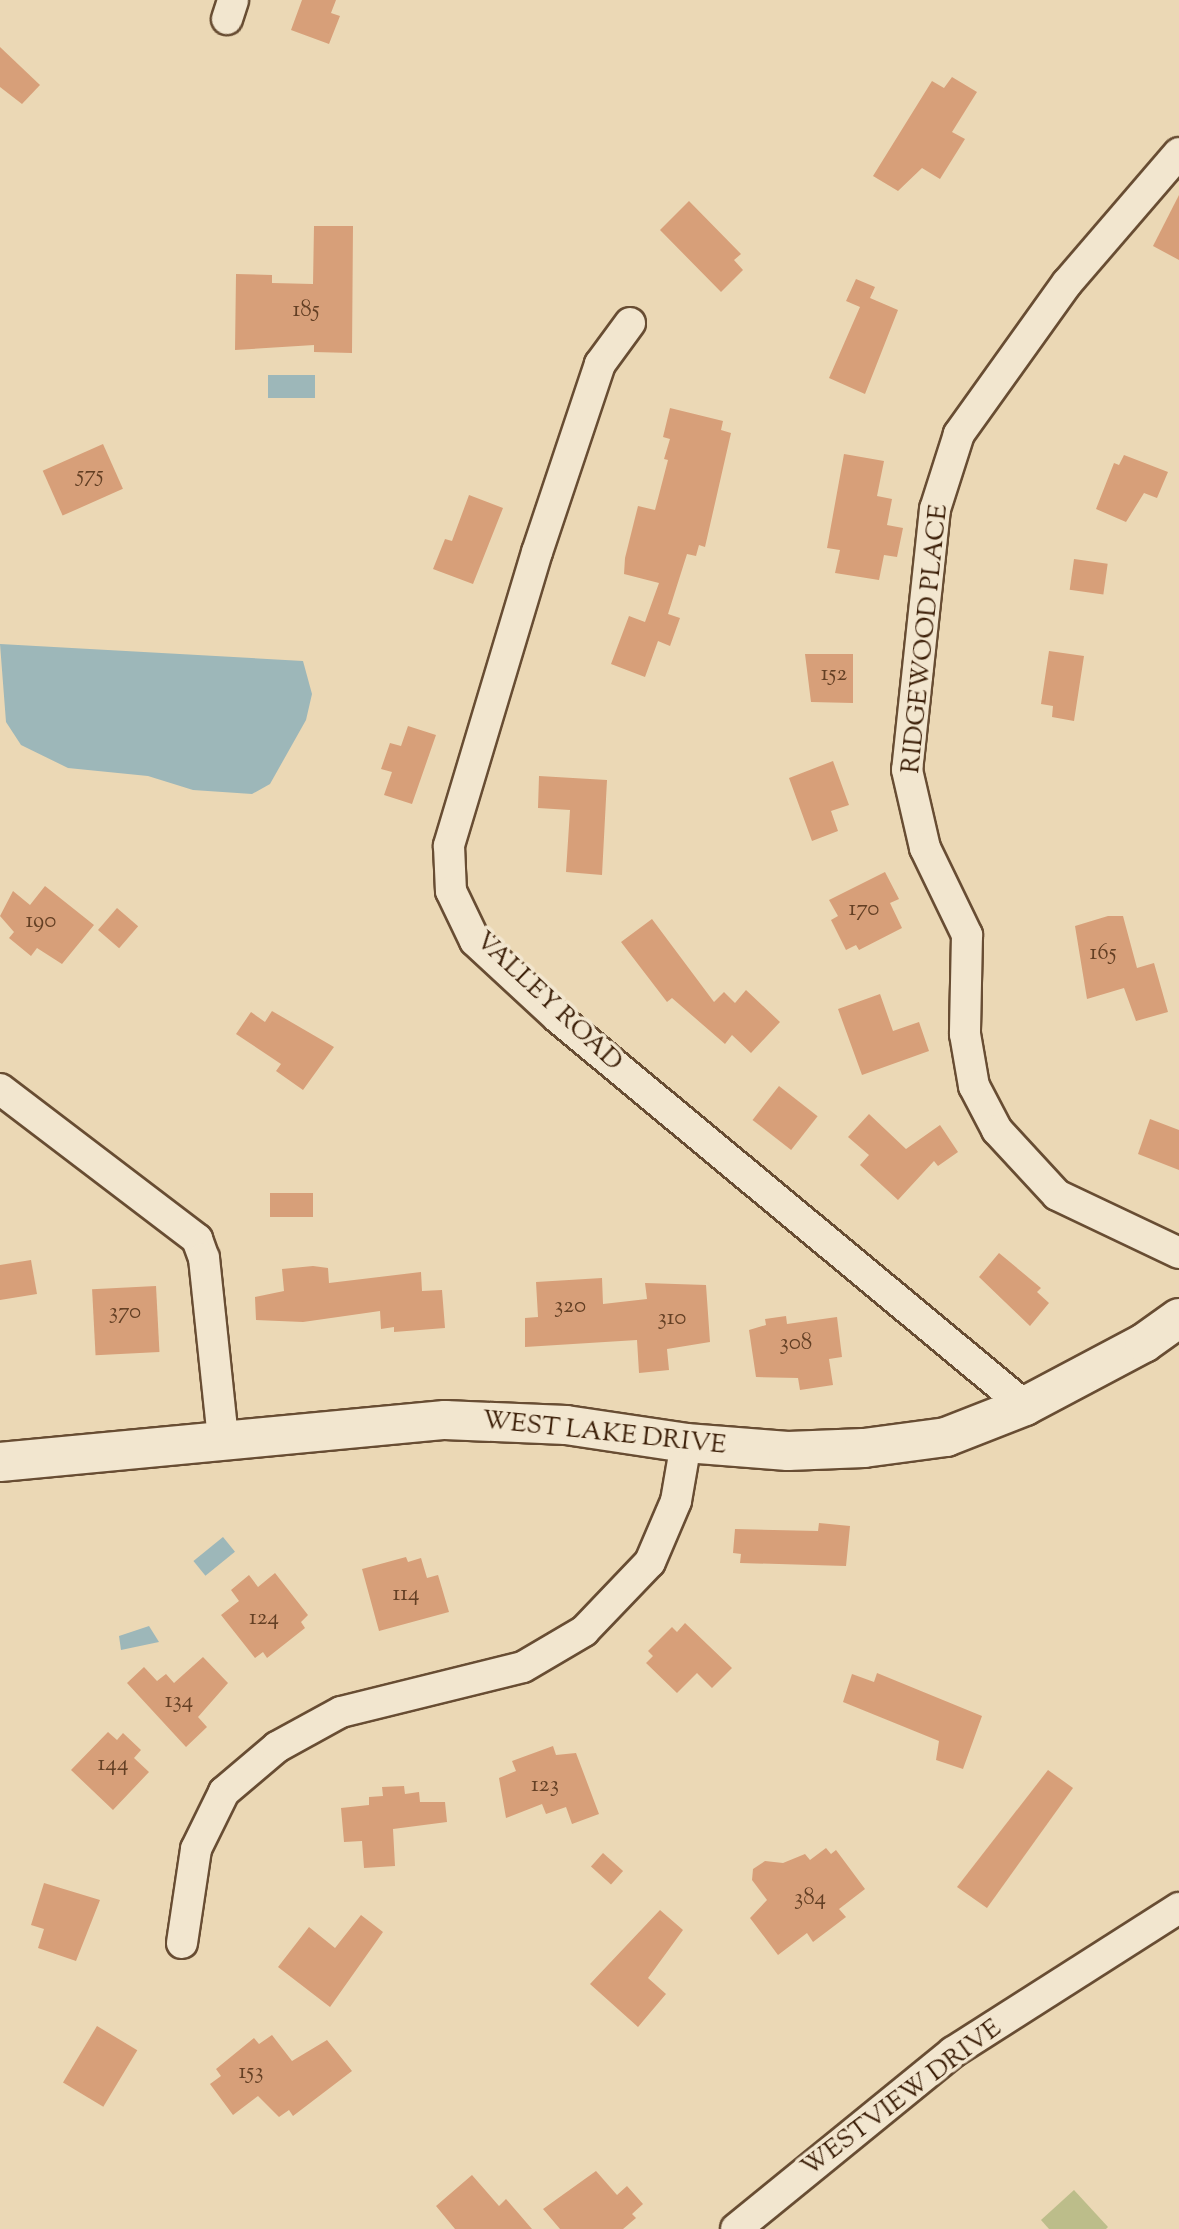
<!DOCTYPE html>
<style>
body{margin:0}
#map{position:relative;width:1179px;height:2229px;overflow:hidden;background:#ebd8b5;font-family:"Sorts Mill Goudy",serif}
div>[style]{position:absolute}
.green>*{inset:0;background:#bcbd8a}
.water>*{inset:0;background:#9db7b9;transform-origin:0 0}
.building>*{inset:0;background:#d79f79;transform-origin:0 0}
.roads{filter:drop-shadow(2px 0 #684d33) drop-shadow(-2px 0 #684d33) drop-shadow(0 2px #684d33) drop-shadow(0 -2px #684d33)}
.minor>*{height:30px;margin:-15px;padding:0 15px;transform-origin:15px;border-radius:15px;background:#f2e6cf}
.secondary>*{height:38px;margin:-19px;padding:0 19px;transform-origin:19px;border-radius:19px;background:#f2e6cf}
span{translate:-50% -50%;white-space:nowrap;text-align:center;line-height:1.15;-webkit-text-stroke:7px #f2e6cf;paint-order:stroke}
.number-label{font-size:23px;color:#633f24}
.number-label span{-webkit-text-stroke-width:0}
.street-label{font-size:26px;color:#3c1f08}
</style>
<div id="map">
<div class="green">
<div style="clip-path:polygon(1074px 2190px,1108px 2227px,1106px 2229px,1049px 2229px,1041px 2220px)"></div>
</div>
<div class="water">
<div style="left:268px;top:375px;width:47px;height:23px"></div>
<div style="clip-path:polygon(0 644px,303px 661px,312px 694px,306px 720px,270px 784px,252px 794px,193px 790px,148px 776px,68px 768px,21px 745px,6px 722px)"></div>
<div style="left:223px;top:1537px;width:19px;height:38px;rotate:51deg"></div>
<div style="clip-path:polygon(149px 1626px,159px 1642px,121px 1650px,119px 1636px)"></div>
</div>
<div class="building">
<div style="clip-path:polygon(302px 0,336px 0,331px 13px,340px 16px,329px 44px,291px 30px)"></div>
<div style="clip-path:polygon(0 47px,40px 85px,22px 104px,0 87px)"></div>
<div style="clip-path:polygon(952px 77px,977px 92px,952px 132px,965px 139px,940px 179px,922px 168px,898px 191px,873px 176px,932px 81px,944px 88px)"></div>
<div style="clip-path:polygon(1179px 195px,1179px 260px,1153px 246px)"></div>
<div style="clip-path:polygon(689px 201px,741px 254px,734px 260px,743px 270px,721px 292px,660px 230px)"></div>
<div style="clip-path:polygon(314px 226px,353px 226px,352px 353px,314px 352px,314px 345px,235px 350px,236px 274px,272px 275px,272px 283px,313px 284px)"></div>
<div style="clip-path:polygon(856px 279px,875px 287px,870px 298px,898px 310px,865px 394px,829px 378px,860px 307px,846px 301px)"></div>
<div style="clip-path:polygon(670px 408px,723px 421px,721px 430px,731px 433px,705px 547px,699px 545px,696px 556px,687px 554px,668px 614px,680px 618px,670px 646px,658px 641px,645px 677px,611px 664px,629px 616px,645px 622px,659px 583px,624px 574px,625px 558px,638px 506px,655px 510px,668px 460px,664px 459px,670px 439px,663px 437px)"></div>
<div style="left:103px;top:444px;width:49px;height:66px;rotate:66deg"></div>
<div style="clip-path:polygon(844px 454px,884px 461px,877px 496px,892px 499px,887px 525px,903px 528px,897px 557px,884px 555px,879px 580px,835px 573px,840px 550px,827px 548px)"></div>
<div style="clip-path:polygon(1124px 455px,1168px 472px,1157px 498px,1144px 493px,1126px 522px,1096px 509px,1114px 463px,1119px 465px)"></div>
<div style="clip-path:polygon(469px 495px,503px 508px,473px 584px,433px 569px,445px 539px,452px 541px)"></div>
<div style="left:1074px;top:559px;width:34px;height:31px;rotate:8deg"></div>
<div style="clip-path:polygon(1049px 651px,1084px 656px,1074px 721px,1052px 717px,1053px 706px,1041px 704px)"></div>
<div style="clip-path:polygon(805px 654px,853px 654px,853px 703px,811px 702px)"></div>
<div style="clip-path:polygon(408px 726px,436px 735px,412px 804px,384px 795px,392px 772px,381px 769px,390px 743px,401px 746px)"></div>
<div style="clip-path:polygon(833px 761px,849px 805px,831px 811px,838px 831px,812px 841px,789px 778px)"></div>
<div style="clip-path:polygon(539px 776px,607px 780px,602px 875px,566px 872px,570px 810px,538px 808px)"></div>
<div style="clip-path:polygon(885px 872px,899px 899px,890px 903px,902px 928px,859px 950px,856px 945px,846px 950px,831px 920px,838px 916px,829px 900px)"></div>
<div style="clip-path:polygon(45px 886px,94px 925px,62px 964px,37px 948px,31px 956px,9px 938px,14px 932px,0 916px,13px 891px,30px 905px)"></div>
<div style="left:117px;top:908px;width:28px;height:29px;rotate:41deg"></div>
<div style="clip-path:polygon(1108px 916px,1123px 916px,1137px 968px,1154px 963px,1168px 1012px,1136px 1021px,1124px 988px,1087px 999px,1075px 926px)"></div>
<div style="clip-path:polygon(652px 919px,714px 1002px,724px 992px,735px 1003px,746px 990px,780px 1022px,751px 1053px,732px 1035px,725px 1044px,672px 998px,667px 1002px,621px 942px)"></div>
<div style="clip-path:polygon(880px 994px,893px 1031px,919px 1022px,929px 1051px,862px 1075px,838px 1009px)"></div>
<div style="clip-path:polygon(272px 1011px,334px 1047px,303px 1090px,276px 1071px,281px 1064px,236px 1034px,251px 1012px,265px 1022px)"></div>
<div style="left:779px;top:1086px;width:49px;height:43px;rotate:38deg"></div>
<div style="clip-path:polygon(869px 1114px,906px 1149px,940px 1125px,958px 1152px,938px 1166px,934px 1161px,898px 1200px,860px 1165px,869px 1155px,848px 1137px)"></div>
<div style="clip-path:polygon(1150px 1119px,1179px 1130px,1179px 1170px,1138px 1154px)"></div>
<div style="left:270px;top:1193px;width:43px;height:24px"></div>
<div style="clip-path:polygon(999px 1253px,1041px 1288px,1037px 1292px,1049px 1303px,1030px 1326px,979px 1277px)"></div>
<div style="clip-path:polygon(31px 1260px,37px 1294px,0 1300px,0 1265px)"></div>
<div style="clip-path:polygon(313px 1266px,328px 1268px,329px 1283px,421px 1272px,422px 1291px,442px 1290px,445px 1328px,394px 1332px,394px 1327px,381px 1329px,380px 1311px,303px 1322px,256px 1320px,255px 1297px,284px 1291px,282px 1269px)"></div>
<div style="clip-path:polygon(602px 1278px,603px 1304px,647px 1299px,645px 1283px,706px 1285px,710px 1342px,667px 1349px,669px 1370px,639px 1373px,637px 1340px,525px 1347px,525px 1318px,538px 1317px,536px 1282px)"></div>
<div style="left:156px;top:1286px;width:66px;height:64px;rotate:87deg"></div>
<div style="clip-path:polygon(786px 1316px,787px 1324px,837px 1317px,842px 1357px,829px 1359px,833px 1385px,800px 1390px,798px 1378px,756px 1377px,749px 1330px,766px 1325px,765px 1319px)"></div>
<div style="clip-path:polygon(819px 1523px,850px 1526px,846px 1566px,740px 1563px,741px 1554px,733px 1553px,735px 1529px,818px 1531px)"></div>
<div style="clip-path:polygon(406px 1557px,408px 1562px,421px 1558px,427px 1578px,438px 1575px,449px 1612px,379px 1631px,362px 1569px)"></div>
<div style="clip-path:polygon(275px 1573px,308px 1615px,301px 1622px,305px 1628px,267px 1658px,263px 1652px,255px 1658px,221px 1615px,239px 1601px,231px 1590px,249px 1575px,258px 1587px)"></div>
<div style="clip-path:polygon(685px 1623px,732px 1668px,712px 1688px,697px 1673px,677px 1693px,646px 1663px,653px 1656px,648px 1651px,672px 1627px,677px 1632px)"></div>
<div style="clip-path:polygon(203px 1657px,228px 1683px,198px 1717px,207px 1727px,186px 1747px,127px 1683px,144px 1667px,157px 1681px,166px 1674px,174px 1683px)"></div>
<div style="clip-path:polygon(877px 1673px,982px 1716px,963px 1769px,936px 1760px,939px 1741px,843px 1702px,852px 1674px,874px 1682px)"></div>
<div style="clip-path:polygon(108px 1732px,117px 1740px,123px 1733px,141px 1750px,134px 1758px,149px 1772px,113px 1810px,71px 1770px)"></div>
<div style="clip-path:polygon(553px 1746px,556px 1755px,576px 1753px,599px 1814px,572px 1824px,566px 1807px,546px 1814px,542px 1804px,506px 1818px,499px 1778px,516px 1771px,512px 1761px)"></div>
<div style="clip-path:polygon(1048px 1770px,1073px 1788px,987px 1908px,957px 1887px)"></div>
<div style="clip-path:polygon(404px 1786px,405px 1794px,419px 1792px,420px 1802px,445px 1802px,447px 1822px,393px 1829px,395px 1866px,364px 1868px,362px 1841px,344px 1842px,341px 1808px,369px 1805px,369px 1797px,383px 1796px,382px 1787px)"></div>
<div style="clip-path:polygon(826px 1848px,831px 1854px,836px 1850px,865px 1889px,839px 1909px,846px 1917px,813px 1942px,807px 1933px,778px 1955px,750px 1918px,767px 1900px,752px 1880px,753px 1869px,765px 1861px,783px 1863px,805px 1854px,810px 1860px)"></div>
<div style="left:603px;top:1853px;width:27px;height:18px;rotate:42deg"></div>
<div style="clip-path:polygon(44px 1883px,100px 1900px,76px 1961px,38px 1948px,44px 1929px,31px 1925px)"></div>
<div style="clip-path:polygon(660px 1910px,683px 1930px,648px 1978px,666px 1994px,638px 2027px,590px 1984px)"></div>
<div style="clip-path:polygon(361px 1915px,383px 1932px,330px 2007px,278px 1967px,309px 1927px,335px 1948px)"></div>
<div style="left:97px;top:2026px;width:47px;height:66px;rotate:31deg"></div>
<div style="clip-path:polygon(272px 2035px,292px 2061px,327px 2040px,352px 2071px,293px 2116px,289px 2110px,279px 2117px,258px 2096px,233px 2115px,210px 2084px,221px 2076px,216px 2069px,254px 2038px,259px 2044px)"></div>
<div style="clip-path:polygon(596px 2171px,617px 2195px,627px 2186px,643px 2204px,632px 2214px,636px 2218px,623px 2229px,560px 2229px,543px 2209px)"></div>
<div style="clip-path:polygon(472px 2175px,499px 2206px,506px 2199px,532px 2229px,455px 2229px,436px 2206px)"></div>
</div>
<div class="roads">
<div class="minor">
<div style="left:227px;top:19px;width:20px;rotate:-72deg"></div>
<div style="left:1179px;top:153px;width:172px;rotate:130.7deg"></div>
<div style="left:1067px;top:283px;width:186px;rotate:125.6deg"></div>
<div style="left:959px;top:434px;width:79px;rotate:107.7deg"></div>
<div style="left:935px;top:509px;width:262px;rotate:96.1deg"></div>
<div style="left:907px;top:770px;width:80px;rotate:77deg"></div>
<div style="left:925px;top:848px;width:97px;rotate:64.2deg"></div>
<div style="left:967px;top:935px;width:99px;rotate:91.2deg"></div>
<div style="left:965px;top:1034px;width:53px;rotate:80.2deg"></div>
<div style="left:974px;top:1086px;width:50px;rotate:62.4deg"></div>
<div style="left:997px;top:1130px;width:88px;rotate:47.3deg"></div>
<div style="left:1057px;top:1195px;width:135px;rotate:25.4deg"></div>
<div style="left:630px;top:323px;width:51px;rotate:126.2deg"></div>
<div style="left:600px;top:364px;width:198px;rotate:108.5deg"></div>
<div style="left:537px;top:552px;width:307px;rotate:106.7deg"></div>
<div style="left:449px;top:846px;width:45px;rotate:87.5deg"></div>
<div style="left:451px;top:891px;width:55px;rotate:64.4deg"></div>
<div style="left:475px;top:941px;width:112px;rotate:42.8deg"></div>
<div style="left:557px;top:1017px;width:609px;rotate:39.73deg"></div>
<div style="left:0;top:1089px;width:248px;rotate:37.3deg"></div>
<div style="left:197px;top:1239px;width:20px;rotate:70deg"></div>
<div style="left:204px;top:1258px;width:183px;rotate:84deg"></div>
<div style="left:182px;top:1943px;width:95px;rotate:-81.5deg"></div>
<div style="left:196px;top:1849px;width:64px;rotate:-63.8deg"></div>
<div style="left:224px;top:1792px;width:70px;rotate:-40.3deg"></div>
<div style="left:277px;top:1747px;width:73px;rotate:-28.7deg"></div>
<div style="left:341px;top:1712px;width:187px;rotate:-13.9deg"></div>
<div style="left:523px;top:1667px;width:71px;rotate:-30.5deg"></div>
<div style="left:584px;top:1631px;width:95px;rotate:-46.3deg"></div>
<div style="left:650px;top:1562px;width:66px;rotate:-66.9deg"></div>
<div style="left:676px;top:1501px;width:59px;rotate:-80.2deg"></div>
<div style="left:736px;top:2229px;width:280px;rotate:-39.2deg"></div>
<div style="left:953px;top:2052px;width:268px;rotate:-32.5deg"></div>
</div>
<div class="secondary">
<div style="left:0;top:1462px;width:447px;rotate:-5.4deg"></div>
<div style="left:445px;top:1420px;width:121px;rotate:2.4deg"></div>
<div style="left:566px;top:1425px;width:121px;rotate:8.5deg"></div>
<div style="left:686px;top:1443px;width:102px;rotate:4.5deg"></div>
<div style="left:788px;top:1451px;width:76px;rotate:-2.3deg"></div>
<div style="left:864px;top:1448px;width:83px;rotate:-7.6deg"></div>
<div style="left:946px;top:1437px;width:85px;rotate:-21.4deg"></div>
<div style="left:1025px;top:1406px;width:135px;rotate:-27.9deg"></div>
<div style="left:1144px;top:1343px;width:43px;rotate:-35.5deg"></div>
</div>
</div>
<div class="number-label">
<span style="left:306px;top:311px">185</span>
<span style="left:90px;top:476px">575</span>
<span style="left:834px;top:675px">152</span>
<span style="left:864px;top:910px">170</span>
<span style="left:41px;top:922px">190</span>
<span style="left:1103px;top:954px">165</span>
<span style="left:570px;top:1307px">320</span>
<span style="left:125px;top:1313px">370</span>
<span style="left:672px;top:1319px">310</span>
<span style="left:796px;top:1344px">308</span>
<span style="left:406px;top:1595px">114</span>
<span style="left:264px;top:1619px">124</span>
<span style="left:179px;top:1702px">134</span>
<span style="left:113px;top:1765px">144</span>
<span style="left:545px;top:1786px">123</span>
<span style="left:810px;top:1899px">384</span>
<span style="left:251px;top:2073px">153</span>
</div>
<div class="street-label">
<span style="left:926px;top:639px;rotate:-84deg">RIDGEWOOD PLACE</span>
<span style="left:548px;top:1002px;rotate:43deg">VALLEY ROAD</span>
<span style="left:604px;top:1434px;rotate:6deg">WEST LAKE DRIVE</span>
<span style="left:902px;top:2099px;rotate:-37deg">WESTVIEW DRIVE</span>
</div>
</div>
